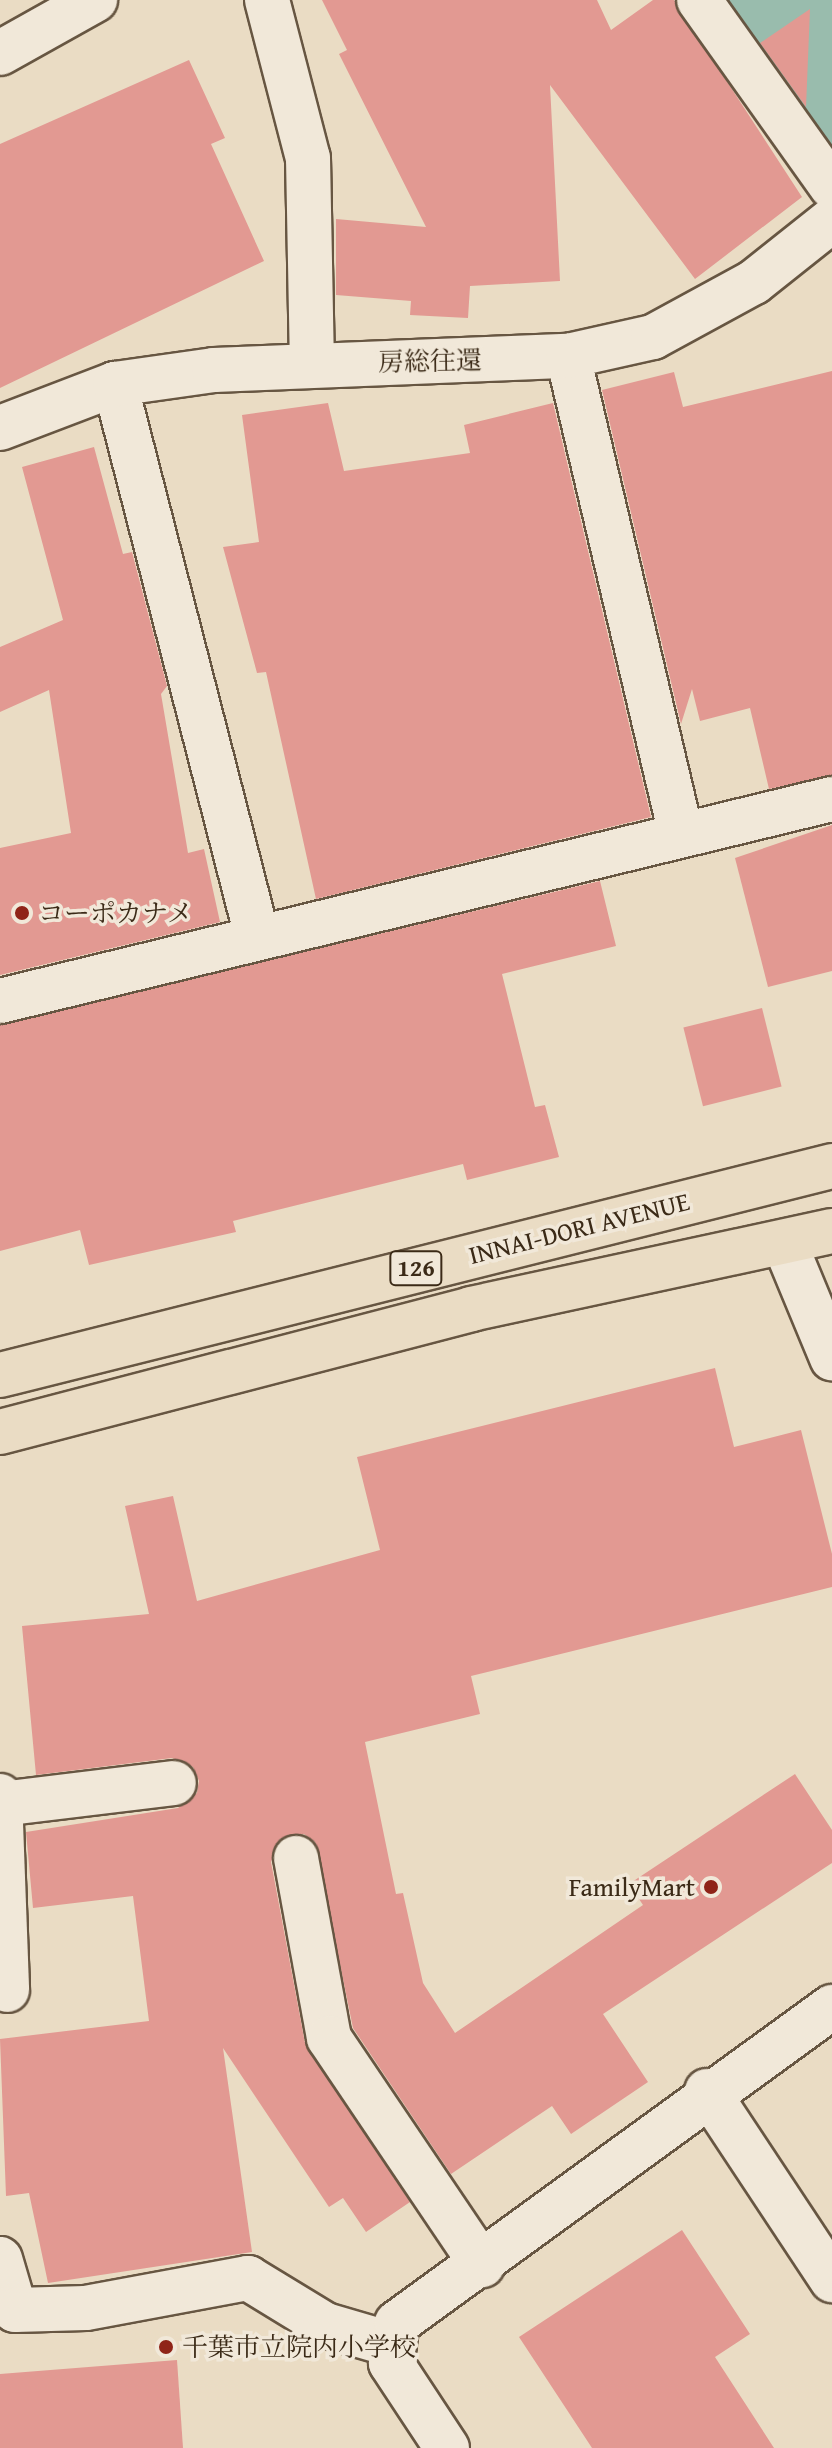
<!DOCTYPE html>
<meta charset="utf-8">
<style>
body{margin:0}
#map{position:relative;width:832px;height:2448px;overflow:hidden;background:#eadcc4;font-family:"Gentium Book Plus","Noto Serif JP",serif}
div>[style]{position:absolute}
.river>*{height:118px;margin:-59px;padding:0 59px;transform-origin:59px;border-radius:59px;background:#99bcad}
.building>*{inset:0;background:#e29992;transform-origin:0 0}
.roads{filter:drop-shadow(2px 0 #675642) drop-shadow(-2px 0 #675642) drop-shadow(0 2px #675642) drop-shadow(0 -2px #675642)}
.minor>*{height:44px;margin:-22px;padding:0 22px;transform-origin:22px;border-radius:22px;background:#f1e8d9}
.highway>*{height:44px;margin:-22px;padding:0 22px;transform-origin:22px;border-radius:22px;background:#eadcc4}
.dots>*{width:22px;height:22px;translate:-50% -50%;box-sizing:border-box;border:4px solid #f1e8d9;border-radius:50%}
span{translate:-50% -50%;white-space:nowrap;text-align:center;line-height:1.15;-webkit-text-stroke:7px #f1e8d9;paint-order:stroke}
.shield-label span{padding:2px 6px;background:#f1e8d9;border:2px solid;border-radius:6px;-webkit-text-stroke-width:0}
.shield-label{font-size:24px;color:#3b2a17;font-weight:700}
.street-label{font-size:26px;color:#3b2a17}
.poi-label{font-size:26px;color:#3b2a17}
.left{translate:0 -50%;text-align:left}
.right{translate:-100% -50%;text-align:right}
</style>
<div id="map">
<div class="river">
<div style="left:769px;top:0;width:108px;rotate:54.4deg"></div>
</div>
<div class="building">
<div style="clip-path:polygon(322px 0,597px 0,611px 30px,653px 0,674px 0,802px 197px,695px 279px,550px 85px,560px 281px,470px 286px,468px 318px,410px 315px,411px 301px,336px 295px,336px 219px,426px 227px,339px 54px,347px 50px)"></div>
<div style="clip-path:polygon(810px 9px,806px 107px,760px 43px)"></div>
<div style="clip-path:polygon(189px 60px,225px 138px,211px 144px,264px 261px,0 388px,0 144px)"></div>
<div style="clip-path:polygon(832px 371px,832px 775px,769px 789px,750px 708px,700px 721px,692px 689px,681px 724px,602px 390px,674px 372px,683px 407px)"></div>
<div style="clip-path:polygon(328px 403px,344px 471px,470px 453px,464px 425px,553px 403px,651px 817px,316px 899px,266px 672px,257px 673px,223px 547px,259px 542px,242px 415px)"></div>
<div style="clip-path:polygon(94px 447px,123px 554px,132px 552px,167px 686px,161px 694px,188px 853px,204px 849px,220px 922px,0 975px,0 848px,71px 833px,49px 690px,0 712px,0 647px,63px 620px,22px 467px)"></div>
<div style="clip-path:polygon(832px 825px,832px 971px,768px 987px,735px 858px)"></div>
<div style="clip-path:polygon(600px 881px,616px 946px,502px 974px,535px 1107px,545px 1105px,559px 1157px,467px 1180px,463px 1164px,233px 1221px,236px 1232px,89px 1265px,80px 1230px,0 1251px,0 1025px)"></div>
<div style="left:762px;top:1008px;width:81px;height:81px;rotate:76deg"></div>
<div style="clip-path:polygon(715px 1368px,734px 1447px,801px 1430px,832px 1554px,832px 1587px,471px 1676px,480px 1714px,365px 1742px,396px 1894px,403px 1893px,423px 1983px,455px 2033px,643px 1905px,629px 1884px,795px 1774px,832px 1830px,832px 1863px,603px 2014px,648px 2082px,571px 2134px,552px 2106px,451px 2174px,353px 2028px,315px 1842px,304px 1834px,280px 1839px,271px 1862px,305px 2043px,410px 2202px,366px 2232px,343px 2198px,329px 2207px,223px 2048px,252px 2252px,48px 2283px,29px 2193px,6px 2196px,0 2039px,149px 2021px,133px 1896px,33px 1908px,26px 1832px,178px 1808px,197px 1793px,199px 1781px,193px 1767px,172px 1758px,36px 1775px,22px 1626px,149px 1614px,125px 1506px,173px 1496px,197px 1601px,380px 1550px,357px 1457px)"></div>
<div style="clip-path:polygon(682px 2230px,750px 2334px,715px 2357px,774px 2448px,592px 2448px,519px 2337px)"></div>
<div style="clip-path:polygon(177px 2360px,183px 2448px,0 2448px,0 2374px)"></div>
</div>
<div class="roads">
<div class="minor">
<div style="left:267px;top:0;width:163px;rotate:75.5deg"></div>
<div style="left:308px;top:158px;width:203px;rotate:88.9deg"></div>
<div style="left:699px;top:0;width:229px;rotate:54.6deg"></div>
<div style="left:0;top:53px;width:109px;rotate:-29.2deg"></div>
<div style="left:568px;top:356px;width:491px;rotate:76.7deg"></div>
<div style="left:115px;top:384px;width:570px;rotate:75.57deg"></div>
<div style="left:0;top:428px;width:123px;rotate:-20.9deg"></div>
<div style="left:115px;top:384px;width:100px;rotate:-8deg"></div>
<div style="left:214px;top:370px;width:354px;rotate:-2.3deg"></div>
<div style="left:568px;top:356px;width:87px;rotate:-12.6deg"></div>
<div style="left:653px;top:337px;width:115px;rotate:-28.6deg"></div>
<div style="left:754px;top:282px;width:100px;rotate:-38.5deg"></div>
<div style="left:0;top:1001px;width:856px;rotate:-13.65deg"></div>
<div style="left:784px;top:1242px;width:126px;rotate:67.5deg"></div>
<div style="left:0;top:1796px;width:194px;rotate:87.9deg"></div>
<div style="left:1px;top:1804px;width:174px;rotate:-6.9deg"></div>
<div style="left:296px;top:1858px;width:183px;rotate:79.6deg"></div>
<div style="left:329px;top:2038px;width:274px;rotate:56deg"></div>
<div style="left:707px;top:2091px;width:227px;rotate:56.5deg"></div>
<div style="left:0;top:2259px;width:53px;rotate:73.6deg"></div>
<div style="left:15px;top:2310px;width:71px;rotate:-1.6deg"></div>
<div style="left:86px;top:2308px;width:165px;rotate:-10.5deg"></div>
<div style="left:248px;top:2278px;width:90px;rotate:31.4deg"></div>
<div style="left:325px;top:2325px;width:72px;rotate:16.2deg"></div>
<div style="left:447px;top:2448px;width:102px;rotate:-123.4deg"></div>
<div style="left:391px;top:2363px;width:40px;rotate:-81.5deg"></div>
<div style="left:397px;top:2323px;width:538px;rotate:-36deg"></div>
</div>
<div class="highway">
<div style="left:0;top:1375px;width:858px;rotate:-14.1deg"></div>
<div style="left:0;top:1432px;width:487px;rotate:-14.6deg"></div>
<div style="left:471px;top:1309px;width:369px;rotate:-12.2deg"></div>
</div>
</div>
<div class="dots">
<div style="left:22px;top:913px;background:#8f2418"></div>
<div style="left:711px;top:1887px;background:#8f2418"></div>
<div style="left:166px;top:2347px;background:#8f2418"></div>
</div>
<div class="shield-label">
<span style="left:416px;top:1268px">126</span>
</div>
<div class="street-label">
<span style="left:430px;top:361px;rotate:-1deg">房総往還</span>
<span style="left:579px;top:1228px;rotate:-14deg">INNAI-DORI AVENUE</span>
</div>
<div class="poi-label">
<span class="left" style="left:38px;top:913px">コーポカナメ</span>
<span class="right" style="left:695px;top:1887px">FamilyMart</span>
<span class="left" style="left:182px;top:2347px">千葉市立院内小学校</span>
</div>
</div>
